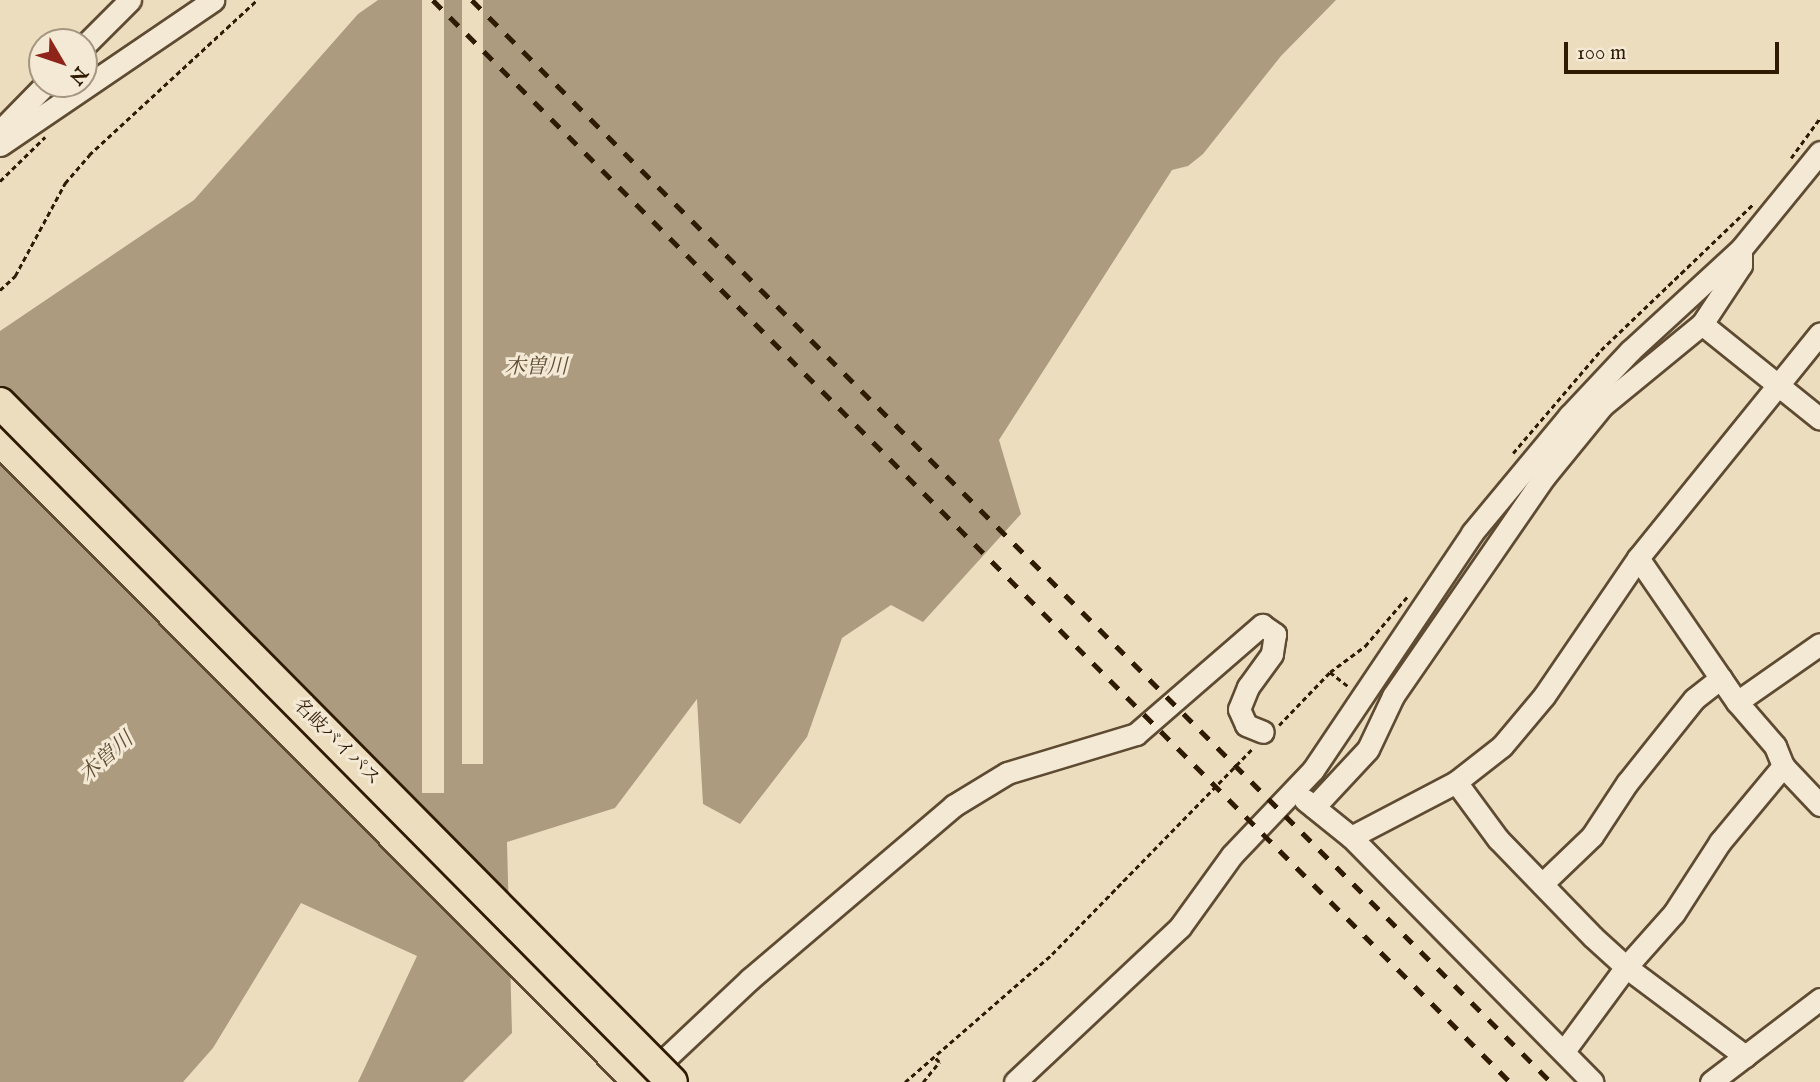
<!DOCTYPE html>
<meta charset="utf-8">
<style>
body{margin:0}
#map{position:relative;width:1820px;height:1082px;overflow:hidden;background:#edddbf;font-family:"IM FELL English","Noto Serif JP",serif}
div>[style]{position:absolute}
.water>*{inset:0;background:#ac9b7f}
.pier>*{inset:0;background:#edddbf;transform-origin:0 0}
.path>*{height:2.5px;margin-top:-1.25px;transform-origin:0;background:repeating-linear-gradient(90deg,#2f1a03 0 5px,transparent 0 8.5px)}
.roads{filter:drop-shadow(2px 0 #5e4b32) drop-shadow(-2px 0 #5e4b32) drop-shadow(0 2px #5e4b32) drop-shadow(0 -2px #5e4b32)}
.minor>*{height:21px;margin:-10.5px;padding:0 10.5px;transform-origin:10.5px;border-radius:10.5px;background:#f3e9d5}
.highway>*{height:30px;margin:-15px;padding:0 15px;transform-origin:15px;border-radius:15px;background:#edddbf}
.rail>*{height:4.5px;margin-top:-2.25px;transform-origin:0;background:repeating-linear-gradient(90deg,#2f1a03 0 12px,transparent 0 24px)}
.bridges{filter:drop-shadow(2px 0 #2f1a03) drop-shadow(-2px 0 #2f1a03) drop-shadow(0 2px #2f1a03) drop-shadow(0 -2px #2f1a03)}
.highway-bridge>*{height:30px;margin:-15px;padding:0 15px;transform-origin:15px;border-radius:15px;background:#edddbf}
span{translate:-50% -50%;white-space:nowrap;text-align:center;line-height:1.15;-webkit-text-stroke:6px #f3e9d5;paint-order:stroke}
.street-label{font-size:19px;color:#2f1a03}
.water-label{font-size:21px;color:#614e35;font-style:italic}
.north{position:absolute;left:28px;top:28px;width:70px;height:70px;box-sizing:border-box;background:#f3e9d5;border:2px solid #a59681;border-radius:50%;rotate:129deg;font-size:19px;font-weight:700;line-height:28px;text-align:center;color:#2f1a03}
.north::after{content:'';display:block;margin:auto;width:24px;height:32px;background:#8f2418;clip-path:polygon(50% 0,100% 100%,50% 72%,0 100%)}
.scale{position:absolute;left:1564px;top:42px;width:215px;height:32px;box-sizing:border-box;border:4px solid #2f1a03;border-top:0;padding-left:9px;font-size:21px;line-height:24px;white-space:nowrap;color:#2f1a03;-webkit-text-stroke:5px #f3e9d5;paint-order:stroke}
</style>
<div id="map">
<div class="water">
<div style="clip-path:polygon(378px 0,1336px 0,1281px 56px,1203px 154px,1188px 166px,1172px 170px,999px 440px,1021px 514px,923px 622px,891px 605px,842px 638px,807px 737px,740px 824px,703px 804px,697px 699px,615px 808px,507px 842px,512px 1033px,463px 1082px,358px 1082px,417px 956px,301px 903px,213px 1048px,183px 1082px,0 1082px,0 331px,194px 200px,358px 14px)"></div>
</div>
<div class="pier">
<div style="left:422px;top:0;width:22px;height:793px"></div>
<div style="left:462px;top:0;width:21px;height:764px"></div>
</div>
<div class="path">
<div style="left:1791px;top:158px;width:49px;rotate:-54.1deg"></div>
<div style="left:0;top:181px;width:63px;rotate:-44.4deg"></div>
<div style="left:0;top:290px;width:21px;rotate:-43deg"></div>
<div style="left:15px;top:276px;width:106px;rotate:-61.7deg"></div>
<div style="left:65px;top:183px;width:37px;rotate:-49deg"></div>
<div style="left:89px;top:155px;width:229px;rotate:-42.7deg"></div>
<div style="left:1513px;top:453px;width:135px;rotate:-49.5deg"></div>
<div style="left:1601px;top:350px;width:211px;rotate:-43.8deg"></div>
<div style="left:1330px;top:672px;width:23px;rotate:38deg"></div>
<div style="left:1279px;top:725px;width:74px;rotate:-46.1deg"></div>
<div style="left:1330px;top:672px;width:44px;rotate:-36.6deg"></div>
<div style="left:1365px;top:646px;width:65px;rotate:-49.4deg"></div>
<div style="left:905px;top:1082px;width:195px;rotate:-41deg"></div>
<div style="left:1052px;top:954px;width:288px;rotate:-45.7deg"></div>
<div style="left:923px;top:1082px;width:26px;rotate:-51deg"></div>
<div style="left:939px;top:1062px;width:8px;rotate:-135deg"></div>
</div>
<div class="roads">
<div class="minor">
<div style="left:84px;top:46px;width:65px;rotate:-45deg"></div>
<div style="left:0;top:131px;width:66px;rotate:-45.6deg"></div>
<div style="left:0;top:145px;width:258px;rotate:-34.2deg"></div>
<div style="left:1741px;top:252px;width:13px;rotate:90deg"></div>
<div style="left:1741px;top:265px;width:71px;rotate:123.5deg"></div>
<div style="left:1702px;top:324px;width:151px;rotate:38.8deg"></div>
<div style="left:1638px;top:558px;width:175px;rotate:55.5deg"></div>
<div style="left:1737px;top:702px;width:58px;rotate:49.2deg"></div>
<div style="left:1775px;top:746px;width:22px;rotate:68deg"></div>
<div style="left:1783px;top:766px;width:54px;rotate:46.5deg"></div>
<div style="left:1737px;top:702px;width:101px;rotate:-34.9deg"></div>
<div style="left:1456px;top:782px;width:71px;rotate:53.6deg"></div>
<div style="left:1498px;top:839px;width:136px;rotate:45.9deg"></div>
<div style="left:1593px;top:937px;width:45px;rotate:42.3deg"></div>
<div style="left:1626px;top:967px;width:149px;rotate:36.8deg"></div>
<div style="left:1305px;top:800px;width:59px;rotate:38.8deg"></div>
<div style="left:1351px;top:837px;width:344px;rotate:45.4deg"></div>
<div style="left:1314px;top:807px;width:79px;rotate:-47deg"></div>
<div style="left:1368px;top:749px;width:59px;rotate:-64.7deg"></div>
<div style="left:1393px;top:696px;width:267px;rotate:-55.4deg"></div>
<div style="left:1545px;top:476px;width:90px;rotate:-50.8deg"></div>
<div style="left:1602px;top:406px;width:129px;rotate:-39.4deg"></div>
<div style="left:1351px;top:837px;width:119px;rotate:-27.6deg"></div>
<div style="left:1456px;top:782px;width:58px;rotate:-38deg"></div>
<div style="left:1502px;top:746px;width:65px;rotate:-50deg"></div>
<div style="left:1544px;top:696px;width:167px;rotate:-55.7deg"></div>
<div style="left:1638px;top:558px;width:289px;rotate:-51deg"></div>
<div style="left:1542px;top:884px;width:69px;rotate:-43.8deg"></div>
<div style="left:1592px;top:836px;width:64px;rotate:-56.6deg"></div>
<div style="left:1627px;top:783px;width:107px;rotate:-51.4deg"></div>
<div style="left:1694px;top:699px;width:34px;rotate:-38deg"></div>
<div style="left:1564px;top:1051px;width:104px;rotate:-53.6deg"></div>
<div style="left:1626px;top:967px;width:72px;rotate:-48.4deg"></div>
<div style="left:1674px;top:913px;width:85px;rotate:-57.1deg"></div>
<div style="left:1720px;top:842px;width:99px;rotate:-50.3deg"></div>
<div style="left:648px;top:1075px;width:140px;rotate:-43.3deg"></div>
<div style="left:750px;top:979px;width:267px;rotate:-40.4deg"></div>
<div style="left:953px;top:806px;width:63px;rotate:-31.4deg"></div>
<div style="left:1007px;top:773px;width:135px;rotate:-16.8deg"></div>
<div style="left:1136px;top:734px;width:167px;rotate:-40.9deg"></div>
<div style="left:1262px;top:625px;width:16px;rotate:35deg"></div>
<div style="left:1275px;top:634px;width:20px;rotate:99deg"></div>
<div style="left:1272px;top:654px;width:41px;rotate:126deg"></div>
<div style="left:1248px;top:687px;width:24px;rotate:112deg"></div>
<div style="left:1239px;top:709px;width:17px;rotate:66deg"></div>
<div style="left:1246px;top:725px;width:18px;rotate:22deg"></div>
<div style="left:1015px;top:1082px;width:226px;rotate:-43.2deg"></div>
<div style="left:1180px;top:927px;width:89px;rotate:-54.2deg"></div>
<div style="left:1232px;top:855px;width:117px;rotate:-46.4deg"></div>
<div style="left:1313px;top:770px;width:285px;rotate:-56.1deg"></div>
<div style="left:1472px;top:533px;width:152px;rotate:-50.3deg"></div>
<div style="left:1569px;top:416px;width:89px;rotate:-46.8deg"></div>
<div style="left:1630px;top:351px;width:151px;rotate:-42.6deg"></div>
<div style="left:1741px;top:249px;width:125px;rotate:-50.8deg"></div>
<div style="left:1711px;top:1082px;width:137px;rotate:-37.3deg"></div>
</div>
<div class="highway">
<div style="left:0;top:440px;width:906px;rotate:45.13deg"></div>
</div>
</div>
<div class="rail">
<div style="left:433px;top:0;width:1527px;rotate:45.13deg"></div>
<div style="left:472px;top:0;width:1528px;rotate:45.08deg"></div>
</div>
<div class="bridges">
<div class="highway-bridge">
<div style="left:0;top:403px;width:955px;rotate:45.3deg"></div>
</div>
</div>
<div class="street-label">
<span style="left:336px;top:743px;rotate:45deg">名岐バイパス</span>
</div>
<div class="water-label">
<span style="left:536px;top:368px">木曽川</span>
<span style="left:107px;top:758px;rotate:-41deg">木曽川</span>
</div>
<div class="north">N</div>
<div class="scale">100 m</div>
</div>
